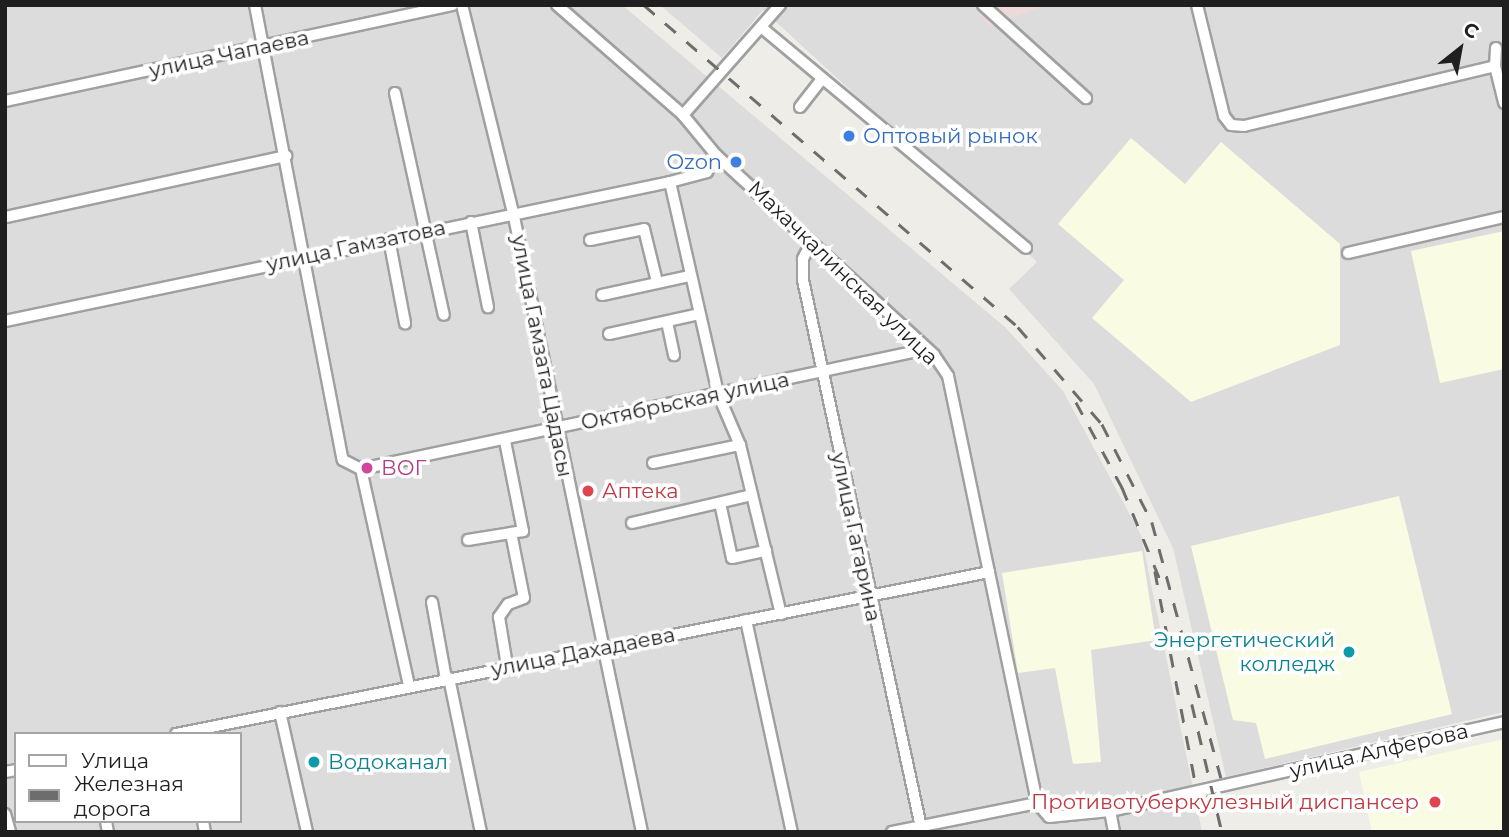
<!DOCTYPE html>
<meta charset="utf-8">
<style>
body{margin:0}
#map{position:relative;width:1509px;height:837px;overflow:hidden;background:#efede7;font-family:Montserrat,sans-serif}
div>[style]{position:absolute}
.residential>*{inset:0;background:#dddcdc}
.commercial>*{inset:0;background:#eddad8}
.education>*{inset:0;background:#fafbe3}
.roads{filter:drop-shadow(2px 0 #a0a0a0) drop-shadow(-2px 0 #a0a0a0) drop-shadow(0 2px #a0a0a0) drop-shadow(0 -2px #a0a0a0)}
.street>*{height:10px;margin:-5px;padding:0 5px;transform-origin:5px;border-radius:5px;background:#fff}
.rail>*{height:2.5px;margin-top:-1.25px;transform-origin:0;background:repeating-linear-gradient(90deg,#6d6d6d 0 14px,transparent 0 28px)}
.dots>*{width:19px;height:19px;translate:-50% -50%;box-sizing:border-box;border:4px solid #fff;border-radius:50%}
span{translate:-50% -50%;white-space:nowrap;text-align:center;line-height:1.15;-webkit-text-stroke:7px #fff;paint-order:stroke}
.street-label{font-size:21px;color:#1f1f1f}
.shop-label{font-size:21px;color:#366cbe}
.left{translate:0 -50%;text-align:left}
.right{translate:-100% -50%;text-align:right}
.hotel-label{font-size:21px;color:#b23c85}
.health-label{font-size:21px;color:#be3a42}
.culture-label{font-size:21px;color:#0d838f}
.frame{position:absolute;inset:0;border:7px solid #1f1f1f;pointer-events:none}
.legend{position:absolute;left:14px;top:732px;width:228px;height:91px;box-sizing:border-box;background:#fff;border:2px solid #a5a5a5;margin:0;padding:9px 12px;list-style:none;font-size:21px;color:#1f1f1f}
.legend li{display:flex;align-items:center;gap:14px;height:35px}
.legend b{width:35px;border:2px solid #a5a5a5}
.north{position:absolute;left:1425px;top:14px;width:70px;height:70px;-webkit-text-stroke:5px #fff;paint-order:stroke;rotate:31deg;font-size:19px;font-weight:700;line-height:28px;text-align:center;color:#1f1f1f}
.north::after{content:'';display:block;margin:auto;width:24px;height:32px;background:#1f1f1f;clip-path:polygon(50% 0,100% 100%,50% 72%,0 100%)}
</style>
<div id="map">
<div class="residential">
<div style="clip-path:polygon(evenodd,5px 5px,622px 5px,1006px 328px,1063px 391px,1141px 535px,1202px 832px,5px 832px,5px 5px,16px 734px,240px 734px,240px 821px,16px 821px,16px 734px)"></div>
<div style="clip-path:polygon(660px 5px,1504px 5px,1504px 712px,1226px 777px,1173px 548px,1094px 384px,1009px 289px,1037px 262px,763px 10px,722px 58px)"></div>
</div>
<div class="commercial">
<div style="clip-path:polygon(971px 5px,1046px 5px,989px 26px)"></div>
</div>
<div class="education">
<div style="clip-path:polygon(1131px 138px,1185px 184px,1221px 142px,1340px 244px,1340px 345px,1191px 402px,1092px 318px,1124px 280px,1058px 224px)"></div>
<div style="clip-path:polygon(1504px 231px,1504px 369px,1440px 383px,1411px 251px)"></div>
<div style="clip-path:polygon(1399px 496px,1452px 714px,1265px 759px,1256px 723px,1233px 720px,1191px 546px)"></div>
<div style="clip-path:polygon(1142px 551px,1156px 640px,1091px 650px,1101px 762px,1073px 764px,1055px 668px,1018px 673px,1002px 573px)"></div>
<div style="clip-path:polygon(1504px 739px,1504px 832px,1372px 832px,1359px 772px)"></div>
</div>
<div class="roads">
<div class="street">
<div style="left:255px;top:5px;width:463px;rotate:79.1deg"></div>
<div style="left:343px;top:460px;width:20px;rotate:27deg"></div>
<div style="left:361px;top:469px;width:221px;rotate:77.5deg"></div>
<div style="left:462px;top:5px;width:213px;rotate:76.2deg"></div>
<div style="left:513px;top:212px;width:633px;rotate:78.25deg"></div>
<div style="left:557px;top:5px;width:167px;rotate:41.1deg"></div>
<div style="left:683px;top:115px;width:52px;rotate:50.5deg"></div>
<div style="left:716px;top:155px;width:296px;rotate:42.5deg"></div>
<div style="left:934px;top:355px;width:25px;rotate:56deg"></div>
<div style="left:948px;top:376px;width:436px;rotate:78.2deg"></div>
<div style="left:1037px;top:803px;width:18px;rotate:49deg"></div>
<div style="left:1049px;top:817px;width:61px;rotate:-5.6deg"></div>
<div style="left:1110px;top:811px;width:404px;rotate:-12.7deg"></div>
<div style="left:983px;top:5px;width:139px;rotate:42.1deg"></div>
<div style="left:1197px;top:5px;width:114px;rotate:76.3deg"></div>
<div style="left:1224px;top:116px;width:11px;rotate:52deg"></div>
<div style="left:1231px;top:125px;width:13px;rotate:4deg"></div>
<div style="left:1244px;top:126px;width:258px;rotate:-13.4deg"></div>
<div style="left:761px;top:27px;width:345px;rotate:39.8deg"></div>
<div style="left:1496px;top:48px;width:18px;rotate:93deg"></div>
<div style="left:1495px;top:66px;width:38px;rotate:76deg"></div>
<div style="left:395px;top:93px;width:227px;rotate:77.6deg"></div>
<div style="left:5px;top:101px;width:458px;rotate:-12.1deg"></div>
<div style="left:800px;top:107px;width:36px;rotate:-52deg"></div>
<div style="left:683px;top:115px;width:147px;rotate:-48.6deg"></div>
<div style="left:670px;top:182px;width:217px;rotate:77.2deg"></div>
<div style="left:718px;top:394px;width:56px;rotate:66.7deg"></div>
<div style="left:740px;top:445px;width:174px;rotate:76.4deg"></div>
<div style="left:6px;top:217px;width:287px;rotate:-12.3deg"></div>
<div style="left:471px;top:222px;width:87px;rotate:78.7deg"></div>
<div style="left:389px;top:239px;width:86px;rotate:79.2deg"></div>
<div style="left:590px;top:240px;width:55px;rotate:-11.5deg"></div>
<div style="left:644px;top:229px;width:55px;rotate:76.2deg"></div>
<div style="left:811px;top:243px;width:18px;rotate:117deg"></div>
<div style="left:803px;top:259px;width:21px;rotate:90deg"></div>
<div style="left:803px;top:280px;width:565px;rotate:77.83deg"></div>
<div style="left:1348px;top:253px;width:160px;rotate:-13deg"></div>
<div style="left:602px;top:295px;width:90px;rotate:-12.2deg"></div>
<div style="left:5px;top:321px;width:679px;rotate:-11.81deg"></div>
<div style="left:670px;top:182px;width:38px;rotate:-15deg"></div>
<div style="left:707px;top:172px;width:19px;rotate:-62deg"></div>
<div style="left:667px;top:322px;width:34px;rotate:78deg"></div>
<div style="left:609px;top:334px;width:92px;rotate:-12.5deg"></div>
<div style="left:505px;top:441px;width:92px;rotate:78.7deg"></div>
<div style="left:523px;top:531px;width:12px;rotate:171deg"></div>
<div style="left:511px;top:533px;width:66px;rotate:78.7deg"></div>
<div style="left:524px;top:598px;width:17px;rotate:159deg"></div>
<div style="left:508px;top:604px;width:16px;rotate:125deg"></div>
<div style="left:499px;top:617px;width:50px;rotate:80.7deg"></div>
<div style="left:653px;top:463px;width:89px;rotate:-11.7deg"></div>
<div style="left:361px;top:469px;width:579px;rotate:-11.97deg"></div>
<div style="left:720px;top:503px;width:56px;rotate:77.7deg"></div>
<div style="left:732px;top:558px;width:35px;rotate:-12deg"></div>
<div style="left:632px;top:523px;width:123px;rotate:-13.1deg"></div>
<div style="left:468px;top:540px;width:44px;rotate:-9.2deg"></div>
<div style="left:432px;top:602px;width:78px;rotate:79.7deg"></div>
<div style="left:746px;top:620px;width:217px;rotate:77.8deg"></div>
<div style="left:449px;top:678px;width:157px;rotate:78.3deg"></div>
<div style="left:280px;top:712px;width:123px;rotate:77.3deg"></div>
<div style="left:176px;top:734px;width:829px;rotate:-11.27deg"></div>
<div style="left:5px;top:772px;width:11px;rotate:-10deg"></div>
<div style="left:1110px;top:811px;width:21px;rotate:79deg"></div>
<div style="left:5px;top:814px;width:19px;rotate:74deg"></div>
<div style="left:106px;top:821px;width:11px;rotate:80deg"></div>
<div style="left:203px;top:821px;width:11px;rotate:80deg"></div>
<div style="left:892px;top:832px;width:148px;rotate:-11.3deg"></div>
</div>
</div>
<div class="rail">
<div style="left:644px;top:5px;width:494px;rotate:40.7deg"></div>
<div style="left:1018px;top:327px;width:128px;rotate:49.1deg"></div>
<div style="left:1102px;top:424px;width:110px;rotate:63deg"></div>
<div style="left:1152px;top:522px;width:265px;rotate:74.9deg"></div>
<div style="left:1076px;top:402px;width:97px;rotate:61.6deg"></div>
<div style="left:1122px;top:487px;width:100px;rotate:67.6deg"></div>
<div style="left:1155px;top:571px;width:214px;rotate:79.2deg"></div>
<div style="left:1192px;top:704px;width:131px;rotate:76.8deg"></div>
</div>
<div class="dots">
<div style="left:849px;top:136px;background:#3f7fe0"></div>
<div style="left:736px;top:162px;background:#3f7fe0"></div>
<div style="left:367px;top:468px;background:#d1479c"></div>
<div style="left:588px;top:491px;background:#e0444e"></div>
<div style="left:1349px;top:652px;background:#0f9aa8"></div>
<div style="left:314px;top:762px;background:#0f9aa8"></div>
<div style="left:1435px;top:802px;background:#e0444e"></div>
</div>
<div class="street-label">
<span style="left:229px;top:54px;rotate:-12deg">улица Чапаева</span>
<span style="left:356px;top:246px;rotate:-12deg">улица Гамзатова</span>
<span style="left:843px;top:273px;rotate:44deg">Махачкалинская улица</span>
<span style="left:542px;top:356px;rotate:79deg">улица Гамзата Цадасы</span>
<span style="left:685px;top:401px;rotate:-12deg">Октябрьская улица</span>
<span style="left:856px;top:537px;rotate:78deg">улица Гагарина</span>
<span style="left:583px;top:652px;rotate:-11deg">улица Дахадаева</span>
<span style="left:1379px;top:751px;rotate:-13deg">улица Алферова</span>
</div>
<div class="shop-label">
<span class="left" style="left:863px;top:136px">Оптовый рынок</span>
<span class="right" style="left:722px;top:162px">Ozon</span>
</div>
<div class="hotel-label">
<span class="left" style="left:381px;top:468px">ВОГ</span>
</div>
<div class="health-label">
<span class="left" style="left:602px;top:491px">Аптека</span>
<span class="right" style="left:1419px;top:802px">Противотуберкулезный диспансер</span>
</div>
<div class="culture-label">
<span class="right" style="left:1335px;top:652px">Энергетический<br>колледж</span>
<span class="left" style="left:328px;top:762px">Водоканал</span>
</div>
<div class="frame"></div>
<ul class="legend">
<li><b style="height:9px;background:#fff"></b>Улица</li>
<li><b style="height:9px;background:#6d6d6d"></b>Железная дорога</li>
</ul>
<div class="north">С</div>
</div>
